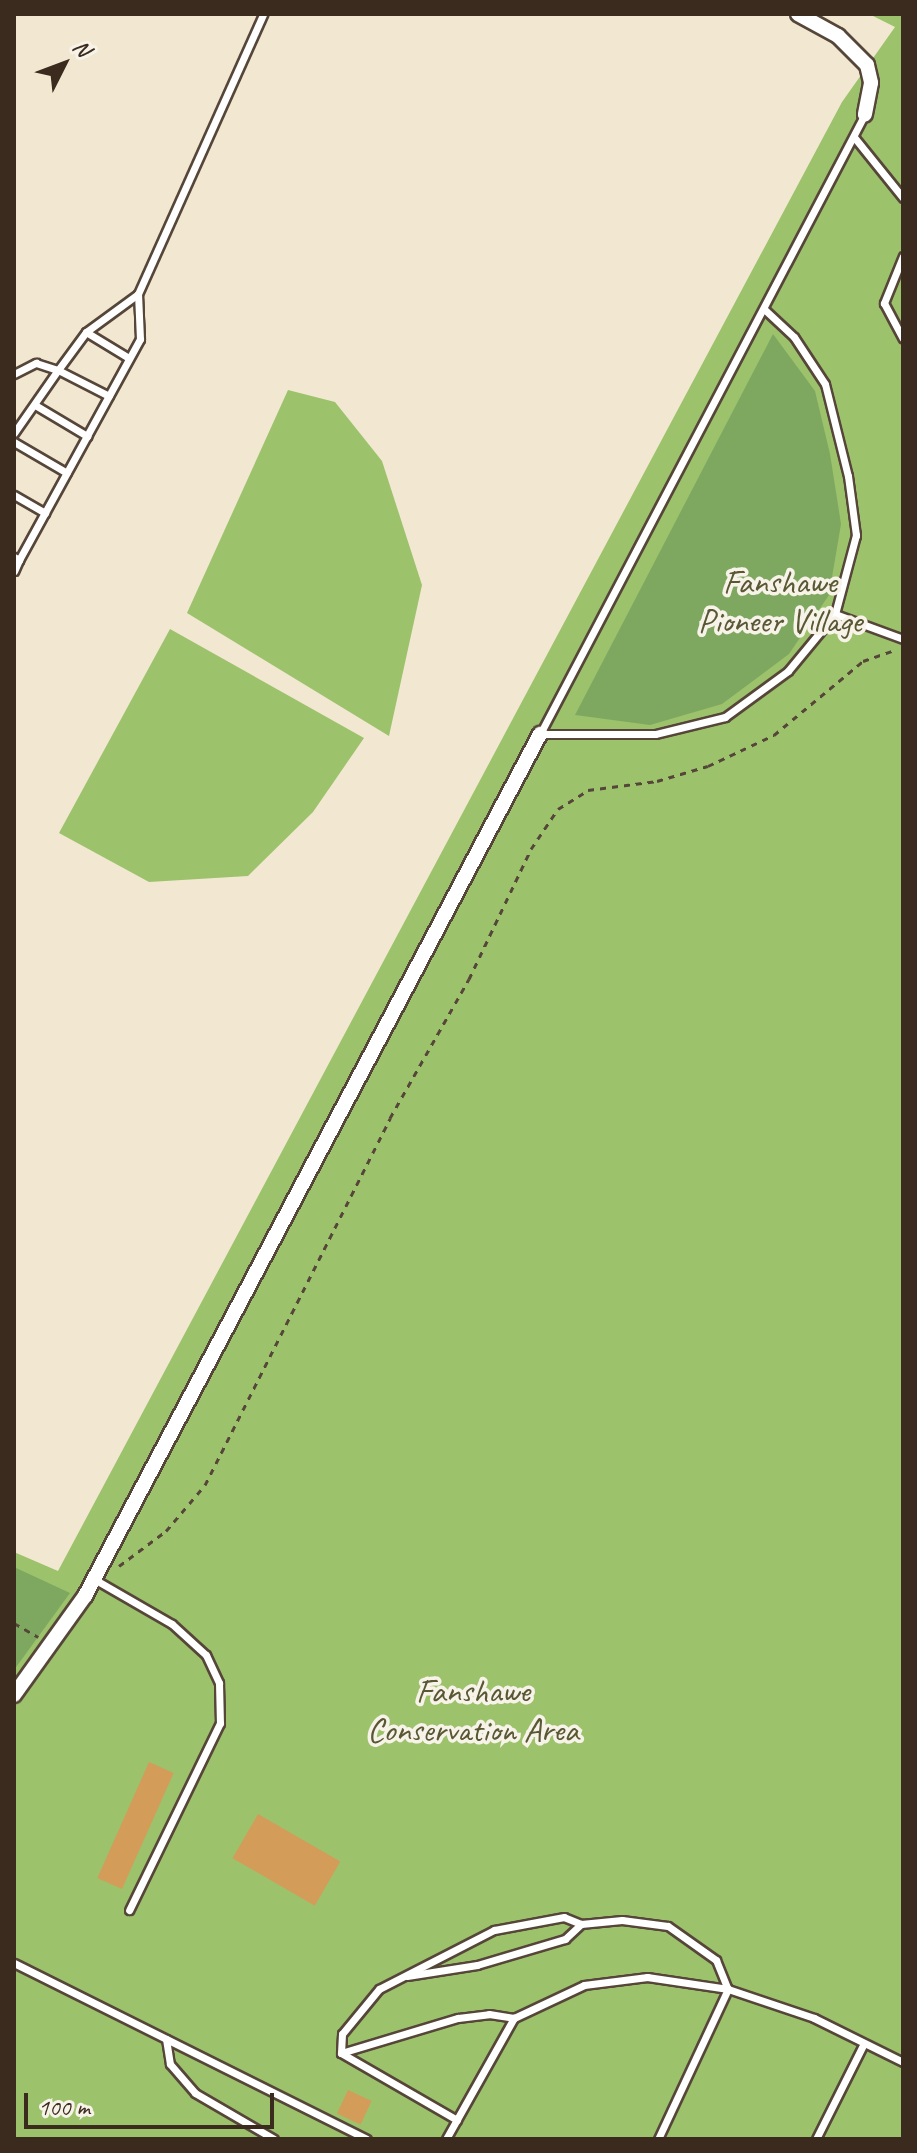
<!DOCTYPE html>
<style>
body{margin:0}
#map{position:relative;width:917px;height:2153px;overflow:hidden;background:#f2e8d1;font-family:Caveat,sans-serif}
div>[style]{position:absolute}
.green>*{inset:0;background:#9dc26c}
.forest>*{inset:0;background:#7ea860}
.building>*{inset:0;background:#d49c59;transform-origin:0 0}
.path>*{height:3px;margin-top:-1.5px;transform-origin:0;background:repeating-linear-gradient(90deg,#564639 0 6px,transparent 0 12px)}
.roads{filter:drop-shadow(2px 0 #564639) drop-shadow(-2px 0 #564639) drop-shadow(0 2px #564639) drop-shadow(0 -2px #564639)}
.lane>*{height:7px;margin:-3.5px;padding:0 3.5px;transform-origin:3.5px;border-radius:3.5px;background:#fff}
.street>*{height:14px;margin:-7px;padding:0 7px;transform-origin:7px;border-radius:7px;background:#fff}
span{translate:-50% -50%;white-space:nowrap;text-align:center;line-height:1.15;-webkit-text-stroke:7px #f7f3e8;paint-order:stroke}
.park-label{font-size:34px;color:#585835}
.frame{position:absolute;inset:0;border:16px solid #3b2a1e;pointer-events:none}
.north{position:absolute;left:24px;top:24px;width:80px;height:80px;-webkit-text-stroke:6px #f7f3e8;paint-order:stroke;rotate:48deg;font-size:22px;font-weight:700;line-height:32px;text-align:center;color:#3b2a1e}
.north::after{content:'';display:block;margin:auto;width:28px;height:36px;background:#3b2a1e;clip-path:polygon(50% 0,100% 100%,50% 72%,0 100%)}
.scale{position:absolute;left:24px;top:2093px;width:250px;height:36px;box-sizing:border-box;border:4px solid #3b2a1e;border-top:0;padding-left:10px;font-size:24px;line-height:28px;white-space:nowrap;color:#3b2a1e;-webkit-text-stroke:6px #f7f3e8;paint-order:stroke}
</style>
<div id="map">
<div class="green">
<div style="clip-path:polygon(869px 14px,903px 14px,903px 2139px,14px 2139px,14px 1552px,58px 1571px,842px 102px,895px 27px)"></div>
<div style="clip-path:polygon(288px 390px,335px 402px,382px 461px,422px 585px,389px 736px,187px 613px)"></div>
<div style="clip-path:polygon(170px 629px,364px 738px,313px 812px,248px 876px,149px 882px,59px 833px)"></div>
</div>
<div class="forest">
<div style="clip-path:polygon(773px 334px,815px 391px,830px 454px,841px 524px,829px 595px,789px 654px,722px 704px,650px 725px,575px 715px)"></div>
<div style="clip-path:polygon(14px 1567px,70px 1593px,14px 1670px)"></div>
</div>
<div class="building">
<div style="left:149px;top:1762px;width:27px;height:127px;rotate:24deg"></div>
<div style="left:258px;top:1814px;width:95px;height:51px;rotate:30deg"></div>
<div style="left:348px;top:2090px;width:26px;height:26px;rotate:25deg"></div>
</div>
<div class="path">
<div style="left:119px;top:1566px;width:59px;rotate:-36.7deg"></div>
<div style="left:166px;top:1531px;width:60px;rotate:-49.7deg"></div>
<div style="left:205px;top:1485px;width:411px;rotate:-63.2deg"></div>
<div style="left:390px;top:1118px;width:160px;rotate:-60.4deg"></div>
<div style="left:469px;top:979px;width:144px;rotate:-64.5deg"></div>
<div style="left:531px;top:849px;width:48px;rotate:-56deg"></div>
<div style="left:558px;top:809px;width:36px;rotate:-32deg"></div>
<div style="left:588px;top:790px;width:70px;rotate:-7.4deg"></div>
<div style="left:657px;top:781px;width:53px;rotate:-16.4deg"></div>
<div style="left:708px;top:766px;width:73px;rotate:-25.2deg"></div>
<div style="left:774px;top:735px;width:116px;rotate:-39.7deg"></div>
<div style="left:863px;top:661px;width:34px;rotate:-19deg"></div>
<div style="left:14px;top:1623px;width:28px;rotate:30deg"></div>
</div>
<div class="roads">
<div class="lane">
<div style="left:854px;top:137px;width:78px;rotate:51.2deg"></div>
<div style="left:903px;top:256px;width:51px;rotate:112deg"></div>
<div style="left:884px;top:303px;width:40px;rotate:62deg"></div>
<div style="left:764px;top:309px;width:41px;rotate:43deg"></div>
<div style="left:794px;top:337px;width:56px;rotate:56.6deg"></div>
<div style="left:825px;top:384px;width:95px;rotate:76deg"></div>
<div style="left:848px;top:476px;width:60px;rotate:82.3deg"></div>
<div style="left:856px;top:535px;width:82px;rotate:104.9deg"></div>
<div style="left:835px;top:614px;width:74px;rotate:129.5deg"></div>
<div style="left:788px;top:671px;width:78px;rotate:143.9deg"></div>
<div style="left:725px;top:717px;width:72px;rotate:166.3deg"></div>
<div style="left:655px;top:734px;width:115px;rotate:180deg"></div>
<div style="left:540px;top:734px;width:700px;rotate:-62.34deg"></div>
<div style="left:86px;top:332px;width:50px;rotate:31.2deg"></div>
<div style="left:14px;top:374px;width:25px;rotate:-27deg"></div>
<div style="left:36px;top:363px;width:23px;rotate:18deg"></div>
<div style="left:58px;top:370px;width:47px;rotate:-53.6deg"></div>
<div style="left:86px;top:332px;width:64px;rotate:-36.2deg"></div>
<div style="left:35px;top:405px;width:61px;rotate:30.8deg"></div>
<div style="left:14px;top:433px;width:77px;rotate:-55.1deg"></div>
<div style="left:58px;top:370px;width:57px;rotate:27deg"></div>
<div style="left:14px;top:442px;width:61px;rotate:30.3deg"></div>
<div style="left:14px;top:495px;width:36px;rotate:30deg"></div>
<div style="left:14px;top:557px;width:6px;rotate:31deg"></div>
<div style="left:19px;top:560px;width:12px;rotate:114deg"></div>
<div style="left:19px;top:560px;width:252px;rotate:-61.3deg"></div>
<div style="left:140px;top:339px;width:45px;rotate:-92.5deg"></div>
<div style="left:138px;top:294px;width:307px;rotate:-65.9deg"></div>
<div style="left:835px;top:614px;width:72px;rotate:20.2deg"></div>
<div style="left:94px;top:1579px;width:90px;rotate:30deg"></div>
<div style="left:172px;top:1624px;width:46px;rotate:42.4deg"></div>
<div style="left:206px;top:1655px;width:31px;rotate:65deg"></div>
<div style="left:219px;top:1683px;width:40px;rotate:88.6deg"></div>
<div style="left:220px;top:1723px;width:208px;rotate:115.9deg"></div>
<div style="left:581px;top:1924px;width:41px;rotate:-5.6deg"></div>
<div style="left:622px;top:1920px;width:46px;rotate:7.4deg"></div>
<div style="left:668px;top:1926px;width:59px;rotate:35.3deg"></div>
<div style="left:716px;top:1960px;width:31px;rotate:68deg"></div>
<div style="left:728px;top:1989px;width:166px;rotate:115deg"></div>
<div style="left:14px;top:1963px;width:394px;rotate:26.5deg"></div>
<div style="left:407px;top:1976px;width:71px;rotate:-8.9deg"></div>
<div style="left:477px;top:1965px;width:92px;rotate:-16.5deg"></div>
<div style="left:565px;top:1939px;width:22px;rotate:-43deg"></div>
<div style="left:581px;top:1924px;width:18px;rotate:-158deg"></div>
<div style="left:564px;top:1917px;width:71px;rotate:169.5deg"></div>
<div style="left:494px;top:1930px;width:129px;rotate:152.8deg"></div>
<div style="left:379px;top:1989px;width:58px;rotate:129.4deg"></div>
<div style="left:342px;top:2034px;width:19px;rotate:93deg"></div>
<div style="left:341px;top:2053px;width:134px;rotate:30deg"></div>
<div style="left:166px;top:2039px;width:25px;rotate:81deg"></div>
<div style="left:170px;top:2064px;width:38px;rotate:49deg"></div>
<div style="left:195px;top:2093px;width:91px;rotate:30.2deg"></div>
<div style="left:341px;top:2053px;width:122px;rotate:-16.7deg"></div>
<div style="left:458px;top:2018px;width:31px;rotate:-7deg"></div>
<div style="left:489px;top:2014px;width:25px;rotate:9deg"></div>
<div style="left:446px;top:2139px;width:139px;rotate:-60.7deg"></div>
<div style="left:514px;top:2018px;width:77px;rotate:-25.2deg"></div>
<div style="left:584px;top:1985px;width:64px;rotate:-7.2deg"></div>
<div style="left:647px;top:1977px;width:82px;rotate:8.4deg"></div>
<div style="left:728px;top:1989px;width:91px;rotate:18.6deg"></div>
<div style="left:814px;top:2018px;width:99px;rotate:26.3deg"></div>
<div style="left:816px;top:2139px;width:107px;rotate:-63.4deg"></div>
</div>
<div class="street">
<div style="left:798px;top:14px;width:46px;rotate:28.8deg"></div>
<div style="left:838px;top:36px;width:41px;rotate:45deg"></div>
<div style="left:867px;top:65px;width:18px;rotate:77deg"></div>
<div style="left:871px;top:83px;width:32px;rotate:101deg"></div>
<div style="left:14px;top:1695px;width:122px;rotate:-54.4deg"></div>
<div style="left:85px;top:1596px;width:975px;rotate:-62.17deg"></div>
</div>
</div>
<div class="park-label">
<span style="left:780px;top:601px">Fanshawe<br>Pioneer Village</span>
<span style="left:473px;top:1710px">Fanshawe<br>Conservation Area</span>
</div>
<div class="frame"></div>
<div class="north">N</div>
<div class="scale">100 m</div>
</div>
